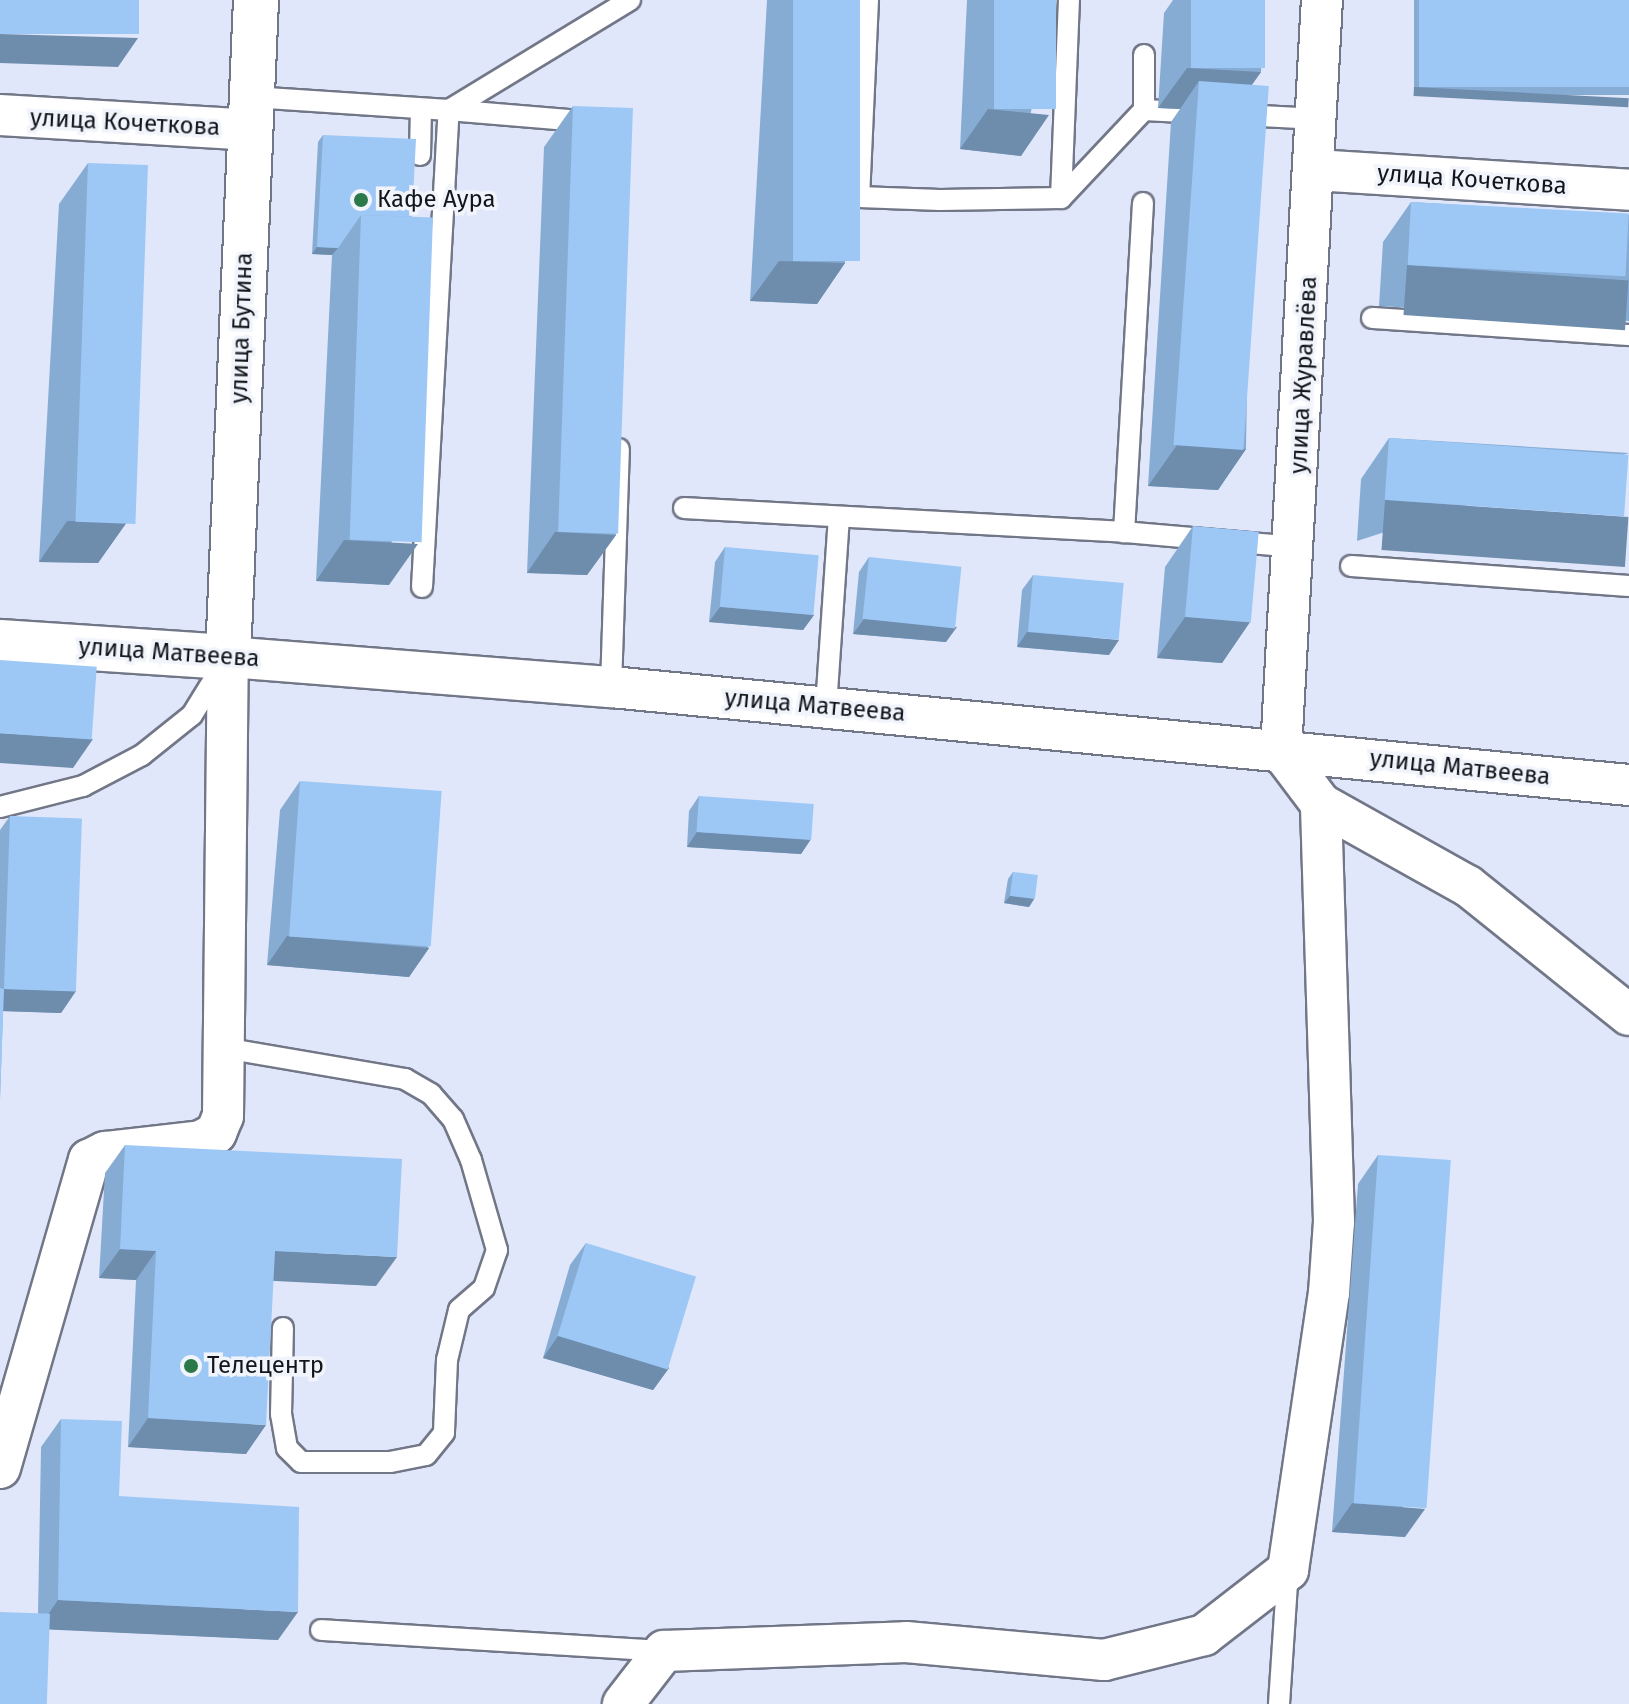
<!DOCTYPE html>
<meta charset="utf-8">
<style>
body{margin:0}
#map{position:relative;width:1629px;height:1704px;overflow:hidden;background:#e1e7fa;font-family:"Fira Sans",sans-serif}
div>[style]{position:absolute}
.roads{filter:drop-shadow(2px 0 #727788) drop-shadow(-2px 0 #727788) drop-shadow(0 2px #727788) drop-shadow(0 -2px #727788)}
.lane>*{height:20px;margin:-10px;padding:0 10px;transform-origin:10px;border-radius:10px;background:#fff}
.street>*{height:40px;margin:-20px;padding:0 20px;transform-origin:20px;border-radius:20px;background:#fff}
.secondary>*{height:44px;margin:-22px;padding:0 22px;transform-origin:22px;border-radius:22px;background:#fff}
.wall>*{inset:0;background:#87acd4;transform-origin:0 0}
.shaded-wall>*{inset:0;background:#6e8cac;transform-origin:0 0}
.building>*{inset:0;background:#9dc8f6;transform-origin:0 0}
.dots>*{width:22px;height:22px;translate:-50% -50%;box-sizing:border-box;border:4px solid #f2f4fc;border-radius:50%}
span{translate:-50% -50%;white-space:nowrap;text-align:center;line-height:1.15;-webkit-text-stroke:7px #f2f4fc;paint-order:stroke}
.street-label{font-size:24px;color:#13151c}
.poi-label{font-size:24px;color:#13151c}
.left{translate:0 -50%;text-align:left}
</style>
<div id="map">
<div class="roads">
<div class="lane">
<div style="left:868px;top:0;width:197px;rotate:92.6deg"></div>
<div style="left:859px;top:197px;width:81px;rotate:2.1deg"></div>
<div style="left:940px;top:200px;width:121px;rotate:-0.9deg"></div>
<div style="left:1061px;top:198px;width:198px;rotate:-87.7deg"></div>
<div style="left:1144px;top:55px;width:55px;rotate:90deg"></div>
<div style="left:1144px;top:110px;width:58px;rotate:3deg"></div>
<div style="left:252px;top:97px;width:197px;rotate:3.8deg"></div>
<div style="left:449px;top:110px;width:212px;rotate:-31.3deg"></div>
<div style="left:1242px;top:115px;width:76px;rotate:3deg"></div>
<div style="left:420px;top:155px;width:46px;rotate:-88.8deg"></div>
<div style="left:1061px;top:198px;width:121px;rotate:-46.7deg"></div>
<div style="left:1143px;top:203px;width:330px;rotate:93.3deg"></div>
<div style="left:1124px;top:532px;width:171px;rotate:5deg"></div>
<div style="left:1372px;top:318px;width:258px;rotate:3.8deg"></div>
<div style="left:684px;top:508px;width:441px;rotate:3.1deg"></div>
<div style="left:1351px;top:566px;width:279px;rotate:4.1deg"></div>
<div style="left:422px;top:587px;width:478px;rotate:-86.8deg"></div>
<div style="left:449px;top:110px;width:143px;rotate:4.8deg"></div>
<div style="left:611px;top:687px;width:238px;rotate:-88.1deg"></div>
<div style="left:826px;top:707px;width:190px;rotate:-86.1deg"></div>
<div style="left:0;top:807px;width:86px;rotate:-14.2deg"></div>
<div style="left:83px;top:786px;width:67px;rotate:-27.7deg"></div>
<div style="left:142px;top:755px;width:64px;rotate:-38.7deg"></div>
<div style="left:192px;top:715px;width:55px;rotate:-58.3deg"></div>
<div style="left:224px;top:1048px;width:184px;rotate:9.7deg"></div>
<div style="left:405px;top:1079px;width:30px;rotate:30deg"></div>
<div style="left:431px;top:1094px;width:33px;rotate:49deg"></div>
<div style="left:453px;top:1119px;width:45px;rotate:66.3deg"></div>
<div style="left:471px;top:1160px;width:94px;rotate:73.9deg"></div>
<div style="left:497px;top:1250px;width:40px;rotate:108.9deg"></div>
<div style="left:484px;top:1288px;width:33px;rotate:139deg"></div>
<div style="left:459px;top:1310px;width:51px;rotate:103.5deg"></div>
<div style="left:447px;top:1360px;width:73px;rotate:92.4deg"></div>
<div style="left:444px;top:1433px;width:28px;rotate:129deg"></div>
<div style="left:426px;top:1455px;width:37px;rotate:169deg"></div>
<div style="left:390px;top:1462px;width:89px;rotate:180deg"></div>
<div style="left:301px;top:1462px;width:20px;rotate:-135deg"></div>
<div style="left:287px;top:1448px;width:35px;rotate:-100deg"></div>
<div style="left:281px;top:1414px;width:86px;rotate:-88.7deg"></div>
<div style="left:321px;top:1630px;width:344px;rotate:3.5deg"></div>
<div style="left:1279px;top:1704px;width:134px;rotate:-86.2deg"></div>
</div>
<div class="street">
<div style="left:0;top:115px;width:250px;rotate:3.4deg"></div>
<div style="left:1315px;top:170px;width:315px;rotate:3.6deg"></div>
<div style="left:1281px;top:751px;width:752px;rotate:-86.88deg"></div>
<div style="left:1321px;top:804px;width:168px;rotate:29.2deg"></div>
<div style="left:1468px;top:886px;width:206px;rotate:38.7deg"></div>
<div style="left:0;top:1468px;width:321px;rotate:-73.9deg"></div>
<div style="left:89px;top:1160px;width:18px;rotate:-27deg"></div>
<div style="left:105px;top:1152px;width:97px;rotate:-6.5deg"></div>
<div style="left:201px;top:1141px;width:17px;rotate:-28deg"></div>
<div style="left:216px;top:1133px;width:18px;rotate:-68deg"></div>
<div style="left:223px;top:1116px;width:459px;rotate:-89.4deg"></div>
<div style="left:228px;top:657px;width:384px;rotate:4.5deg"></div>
<div style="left:611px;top:687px;width:1023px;rotate:5.5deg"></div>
<div style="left:623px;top:1704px;width:67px;rotate:-52.3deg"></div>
<div style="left:664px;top:1651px;width:242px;rotate:-2.1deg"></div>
<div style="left:906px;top:1642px;width:199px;rotate:5.2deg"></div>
<div style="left:1104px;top:1660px;width:103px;rotate:-14deg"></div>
<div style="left:1204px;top:1635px;width:106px;rotate:-37.7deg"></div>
<div style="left:1288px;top:1570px;width:280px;rotate:-81.6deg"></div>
<div style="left:1329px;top:1293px;width:72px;rotate:-86deg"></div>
<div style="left:1334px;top:1221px;width:417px;rotate:-91.8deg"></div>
<div style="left:1321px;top:804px;width:66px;rotate:-127deg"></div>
</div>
<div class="secondary">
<div style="left:0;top:642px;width:228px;rotate:3.8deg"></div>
<div style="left:228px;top:657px;width:658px;rotate:-87.56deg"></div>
</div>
</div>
<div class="wall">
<div style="clip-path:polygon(767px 0,860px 0,845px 263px,817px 304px,750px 301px)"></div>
<div style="clip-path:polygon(967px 0,1056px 0,1021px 156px,960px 149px)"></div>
<div style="clip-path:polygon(1173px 0,1265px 0,1261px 72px,1252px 85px,1246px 449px,1218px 490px,1148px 486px,1171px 122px,1180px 109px,1158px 108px,1164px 13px)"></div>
<div style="left:1414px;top:0;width:215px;height:95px"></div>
<div style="clip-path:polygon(573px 106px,616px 535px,587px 575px,527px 573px,544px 147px)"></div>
<div style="clip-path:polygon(323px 135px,412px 217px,389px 585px,316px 581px,332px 255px,312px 254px,318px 142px)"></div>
<div style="clip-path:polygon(88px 163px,127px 522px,98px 563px,39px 562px,59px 204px)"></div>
<div style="clip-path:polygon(1411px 202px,1629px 215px,1629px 321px,1379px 306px,1383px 242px)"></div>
<div style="clip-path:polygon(1389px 438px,1629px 453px,1357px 541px,1361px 479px)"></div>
<div style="clip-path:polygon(1193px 526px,1250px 622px,1222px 663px,1157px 658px,1165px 567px)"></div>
<div style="clip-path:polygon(725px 547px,814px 615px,803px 630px,709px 622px,715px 562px)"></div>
<div style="clip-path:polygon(869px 557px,946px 642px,853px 634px,859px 572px)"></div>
<div style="clip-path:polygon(1033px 575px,1109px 655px,1017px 647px,1022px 590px)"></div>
<div style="clip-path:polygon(300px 781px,429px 948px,409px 977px,267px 965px,280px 810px)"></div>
<div style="clip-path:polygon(699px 796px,811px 839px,801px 854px,687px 847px,689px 811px)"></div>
<div style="clip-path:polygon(10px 816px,76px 991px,61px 1013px,3px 1011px,0 1100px,0 830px)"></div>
<div style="clip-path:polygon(1013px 872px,1034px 899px,1029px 907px,1004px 903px,1008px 879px)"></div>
<div style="clip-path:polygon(125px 1145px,376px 1286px,273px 1280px,246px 1454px,128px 1447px,136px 1280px,99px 1278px,105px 1173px)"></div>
<div style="clip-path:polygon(1378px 1155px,1405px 1537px,1332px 1532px,1358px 1184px)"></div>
<div style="clip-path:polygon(586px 1243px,669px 1368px,653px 1390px,543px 1358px,570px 1265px)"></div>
<div style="clip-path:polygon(61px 1419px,119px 1496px,278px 1640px,49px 1629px,38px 1614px,41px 1447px)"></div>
</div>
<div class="shaded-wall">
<div style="clip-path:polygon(0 34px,138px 38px,118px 67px,0 63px)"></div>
<div style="clip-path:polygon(1187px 68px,1261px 72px,1232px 112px,1199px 81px,1180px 109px,1158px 108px)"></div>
<div style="left:1414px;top:87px;width:215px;height:9px;rotate:3deg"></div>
<div style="clip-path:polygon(988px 109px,1049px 115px,1021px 156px,960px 149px)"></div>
<div style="clip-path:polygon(317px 247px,338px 248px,332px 255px,312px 254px)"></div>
<div style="clip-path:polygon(779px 261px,845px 263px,817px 304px,750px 301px)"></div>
<div style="left:1407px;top:265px;width:222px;height:50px;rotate:4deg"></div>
<div style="clip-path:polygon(1177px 445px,1246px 449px,1218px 490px,1148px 486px)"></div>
<div style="left:1385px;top:500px;width:244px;height:50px;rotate:4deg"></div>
<div style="clip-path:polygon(67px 521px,127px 522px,98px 563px,39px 562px)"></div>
<div style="clip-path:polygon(555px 532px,616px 535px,587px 575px,527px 573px)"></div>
<div style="clip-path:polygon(344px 540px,418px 544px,389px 585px,316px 581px)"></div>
<div style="clip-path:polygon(720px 607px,814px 615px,803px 630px,709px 622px)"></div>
<div style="clip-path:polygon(1185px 617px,1250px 622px,1222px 663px,1157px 658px)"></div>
<div style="clip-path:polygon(864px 619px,957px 627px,946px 642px,853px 634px)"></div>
<div style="clip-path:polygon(1027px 632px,1119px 640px,1109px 655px,1017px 647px)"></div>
<div style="clip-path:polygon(0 733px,93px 739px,73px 768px,0 763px)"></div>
<div style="clip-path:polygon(697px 832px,811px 839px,801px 854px,687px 847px)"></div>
<div style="clip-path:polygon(1010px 896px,1034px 899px,1029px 907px,1004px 903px)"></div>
<div style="clip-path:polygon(287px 936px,429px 948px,409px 977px,267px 965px)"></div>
<div style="clip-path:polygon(4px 989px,76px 991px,61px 1013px,0 1011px)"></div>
<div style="clip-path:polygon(120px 1249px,156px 1251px,136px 1280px,99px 1278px)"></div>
<div style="clip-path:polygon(275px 1251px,397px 1257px,376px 1286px,255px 1280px)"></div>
<div style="clip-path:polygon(558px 1336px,669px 1368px,653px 1390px,543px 1358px)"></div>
<div style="clip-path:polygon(148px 1418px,266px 1425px,246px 1454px,128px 1447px)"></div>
<div style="clip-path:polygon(1352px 1503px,1425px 1509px,1405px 1537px,1332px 1532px)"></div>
<div style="clip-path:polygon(58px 1600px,298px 1612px,278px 1640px,38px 1629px)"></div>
</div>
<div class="building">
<div style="left:0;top:0;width:139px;height:34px"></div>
<div style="left:793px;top:0;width:67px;height:261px"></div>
<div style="left:994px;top:0;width:62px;height:109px"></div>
<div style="left:1191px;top:0;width:74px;height:68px"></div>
<div style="left:1419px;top:0;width:210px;height:87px"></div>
<div style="left:1199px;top:81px;width:70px;height:365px;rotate:4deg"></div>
<div style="left:573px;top:106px;width:60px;height:426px;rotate:2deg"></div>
<div style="clip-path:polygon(323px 135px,416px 139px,412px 217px,361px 215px,338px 248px,317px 247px)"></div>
<div style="left:88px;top:163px;width:60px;height:359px;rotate:2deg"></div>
<div style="left:1411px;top:202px;width:218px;height:63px;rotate:3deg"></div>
<div style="left:361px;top:215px;width:72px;height:325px;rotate:2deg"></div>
<div style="left:1389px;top:438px;width:240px;height:62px;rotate:4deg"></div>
<div style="left:1193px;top:526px;width:66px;height:91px;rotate:5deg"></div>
<div style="left:725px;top:547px;width:94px;height:60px;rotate:5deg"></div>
<div style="left:869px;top:557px;width:93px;height:62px;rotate:6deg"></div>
<div style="left:1033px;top:575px;width:91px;height:57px;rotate:5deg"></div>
<div style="left:0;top:660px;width:97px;height:73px;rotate:4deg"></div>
<div style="left:300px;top:781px;width:142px;height:156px;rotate:4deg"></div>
<div style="left:699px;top:796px;width:115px;height:36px;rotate:4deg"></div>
<div style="left:10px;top:816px;width:72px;height:173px;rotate:2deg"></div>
<div style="left:1013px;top:872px;width:25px;height:24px;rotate:7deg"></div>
<div style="clip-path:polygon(0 988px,4px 989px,0 1099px)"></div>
<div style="clip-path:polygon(125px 1145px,402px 1159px,397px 1257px,275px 1251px,266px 1425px,148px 1418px,156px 1251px,120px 1249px)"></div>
<div style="left:1378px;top:1155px;width:73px;height:349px;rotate:4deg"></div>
<div style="left:586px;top:1243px;width:115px;height:97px;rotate:17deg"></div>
<div style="clip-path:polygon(61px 1419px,122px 1421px,119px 1496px,299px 1507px,298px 1612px,58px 1600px)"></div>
<div style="left:0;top:1612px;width:50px;height:92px;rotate:2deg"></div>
</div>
<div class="dots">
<div style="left:361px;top:200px;background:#2b7949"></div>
<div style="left:191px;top:1366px;background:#2b7949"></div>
</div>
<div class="street-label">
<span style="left:125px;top:123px;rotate:3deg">улица Кочеткова</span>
<span style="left:1472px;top:180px;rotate:4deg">улица Кочеткова</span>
<span style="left:242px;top:328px;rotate:-88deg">улица Бутина</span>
<span style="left:1304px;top:375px;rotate:-87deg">улица Журавлёва</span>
<span style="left:169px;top:653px;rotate:4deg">улица Матвеева</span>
<span style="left:815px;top:706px;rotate:5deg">улица Матвеева</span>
<span style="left:1460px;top:768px;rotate:6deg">улица Матвеева</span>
</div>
<div class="poi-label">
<span class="left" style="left:377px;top:200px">Кафе Аура</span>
<span class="left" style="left:207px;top:1366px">Телецентр</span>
</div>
</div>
